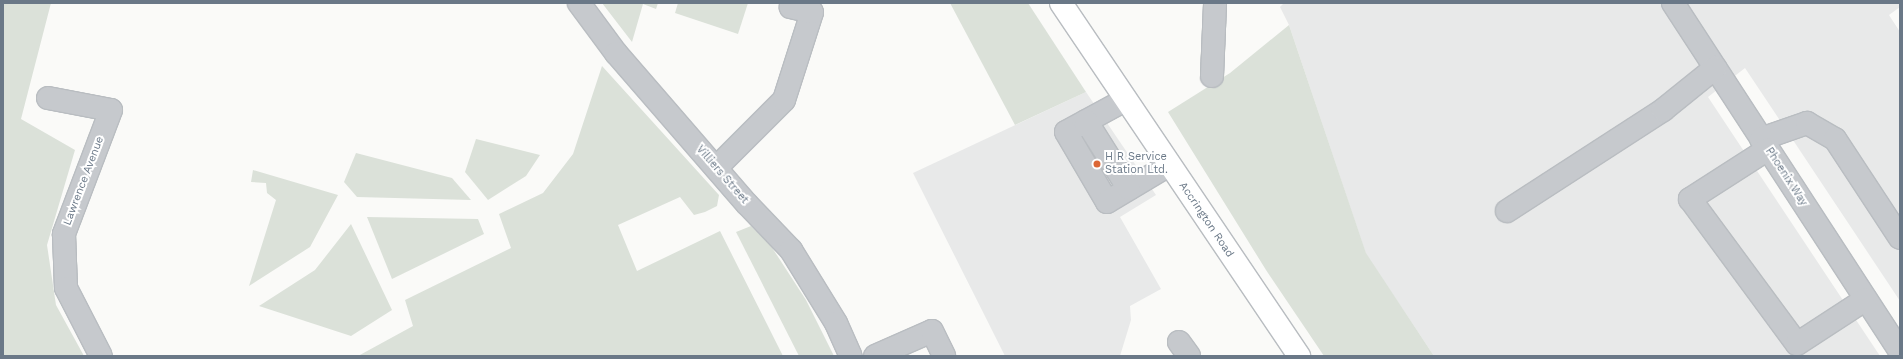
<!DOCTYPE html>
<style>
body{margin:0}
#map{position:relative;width:1903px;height:359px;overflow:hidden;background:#fafaf8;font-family:"Work Sans",sans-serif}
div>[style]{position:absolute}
.built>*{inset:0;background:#e8e9e9}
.green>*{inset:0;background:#dbe1d9}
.roads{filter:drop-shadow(1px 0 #b9bdc1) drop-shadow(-1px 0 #b9bdc1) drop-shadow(0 1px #b9bdc1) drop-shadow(0 -1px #b9bdc1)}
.minor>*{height:22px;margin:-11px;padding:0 11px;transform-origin:11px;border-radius:11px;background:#c6c9cd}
.major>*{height:22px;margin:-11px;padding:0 11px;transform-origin:11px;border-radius:11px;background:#fff}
.dots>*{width:11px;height:11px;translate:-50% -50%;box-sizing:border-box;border:2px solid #fff;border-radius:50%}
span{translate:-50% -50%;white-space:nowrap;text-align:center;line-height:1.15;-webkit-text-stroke:4px #fff;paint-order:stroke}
.poi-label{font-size:11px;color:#6a7887}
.left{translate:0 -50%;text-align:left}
.street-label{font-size:11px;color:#6a7887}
.frame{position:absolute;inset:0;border:4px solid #6a7887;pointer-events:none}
</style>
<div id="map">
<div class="built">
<div style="clip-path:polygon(1284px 3px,1900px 3px,1900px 7px,1889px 15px,1900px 32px,1900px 301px,1745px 68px,1708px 97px,1880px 356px,1434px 356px,1366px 254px,1289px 25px,1280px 7px)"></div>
<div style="clip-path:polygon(1086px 92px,1156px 195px,1120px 217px,1161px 289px,1130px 306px,1131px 320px,1120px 356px,1005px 356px,913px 173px)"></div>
</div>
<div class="green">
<div style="clip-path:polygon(3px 3px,51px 3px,21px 119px,75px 150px,47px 245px,56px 305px,84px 356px,3px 356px)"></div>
<div style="clip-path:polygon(602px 3px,658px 3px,656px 9px,643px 4px,632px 42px)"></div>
<div style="clip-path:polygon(678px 3px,748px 3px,738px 34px,675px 13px)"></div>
<div style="clip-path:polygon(950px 3px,1028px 3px,1086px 92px,1015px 125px)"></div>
<div style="clip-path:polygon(1289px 25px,1366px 253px,1434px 356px,1324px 356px,1266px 270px,1168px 112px,1230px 73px)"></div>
<div style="clip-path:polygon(602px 66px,719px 195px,717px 206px,705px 212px,694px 215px,680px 197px,618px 225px,637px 271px,720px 231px,783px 356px,358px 356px,413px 326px,405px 300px,511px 248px,499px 214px,543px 193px,573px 154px)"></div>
<div style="clip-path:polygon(476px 139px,540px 155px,526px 176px,488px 200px,465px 172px)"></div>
<div style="clip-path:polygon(356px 153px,452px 178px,471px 200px,357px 197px,344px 182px)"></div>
<div style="clip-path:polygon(253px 170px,338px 195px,310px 247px,249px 286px,276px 200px,267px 193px,266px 183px,251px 182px)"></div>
<div style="clip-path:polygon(367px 217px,478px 219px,484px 234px,392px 279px)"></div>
<div style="clip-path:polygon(351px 224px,392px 310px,351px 336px,259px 306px,315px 270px)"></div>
<div style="clip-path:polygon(751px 226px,771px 246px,806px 300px,834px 356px,799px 356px,736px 232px)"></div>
</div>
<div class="roads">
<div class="minor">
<div style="left:579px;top:3px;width:62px;rotate:53.5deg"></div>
<div style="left:616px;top:53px;width:200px;rotate:49.1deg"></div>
<div style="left:747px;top:204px;width:64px;rotate:46.3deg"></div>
<div style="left:791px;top:250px;width:86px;rotate:58.3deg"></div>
<div style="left:836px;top:323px;width:36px;rotate:66deg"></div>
<div style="left:1673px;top:3px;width:415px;rotate:56.9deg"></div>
<div style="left:1212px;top:76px;width:73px;rotate:-87.6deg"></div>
<div style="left:48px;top:98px;width:64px;rotate:10.8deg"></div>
<div style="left:111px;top:110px;width:133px;rotate:110.8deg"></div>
<div style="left:64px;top:234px;width:54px;rotate:87.9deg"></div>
<div style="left:66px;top:288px;width:76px;rotate:62.8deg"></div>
<div style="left:1125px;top:100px;width:67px;rotate:151.5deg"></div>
<div style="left:1066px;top:132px;width:81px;rotate:59.6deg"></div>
<div style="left:1107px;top:202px;width:72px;rotate:-30.8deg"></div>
<div style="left:1086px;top:121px;width:80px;rotate:57.7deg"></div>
<div style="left:1761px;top:139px;width:49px;rotate:-19.2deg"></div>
<div style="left:1807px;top:123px;width:32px;rotate:30deg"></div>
<div style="left:1835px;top:139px;width:118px;rotate:56.7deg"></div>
<div style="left:1768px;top:149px;width:93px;rotate:147.3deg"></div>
<div style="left:1690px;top:199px;width:180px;rotate:53.6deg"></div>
<div style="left:1797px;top:344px;width:82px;rotate:-33.1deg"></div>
<div style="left:716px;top:168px;width:96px;rotate:-45deg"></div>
<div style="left:784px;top:100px;width:92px;rotate:-72.3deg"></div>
<div style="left:812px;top:12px;width:22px;rotate:-167deg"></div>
<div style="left:1507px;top:211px;width:186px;rotate:-32.9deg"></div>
<div style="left:1663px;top:110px;width:67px;rotate:-38.9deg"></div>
<div style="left:1179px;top:342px;width:17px;rotate:54deg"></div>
<div style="left:875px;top:356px;width:62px;rotate:-23.7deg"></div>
<div style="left:932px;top:331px;width:28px;rotate:64deg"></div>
</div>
<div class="major">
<div style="left:1061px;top:3px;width:426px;rotate:56deg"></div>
</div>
</div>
<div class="dots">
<div style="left:1097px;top:164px;background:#dc6736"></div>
</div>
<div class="poi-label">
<span class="left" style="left:1105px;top:164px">H R Service<br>Station Ltd.</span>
</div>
<div class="street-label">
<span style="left:722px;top:175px;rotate:49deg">Villiers Street</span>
<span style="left:1786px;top:177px;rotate:57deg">Phoenix Way</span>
<span style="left:84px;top:181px;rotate:-69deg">Lawrence Avenue</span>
<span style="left:1206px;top:220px;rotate:56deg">Accrington Road</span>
</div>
<div class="frame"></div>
</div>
